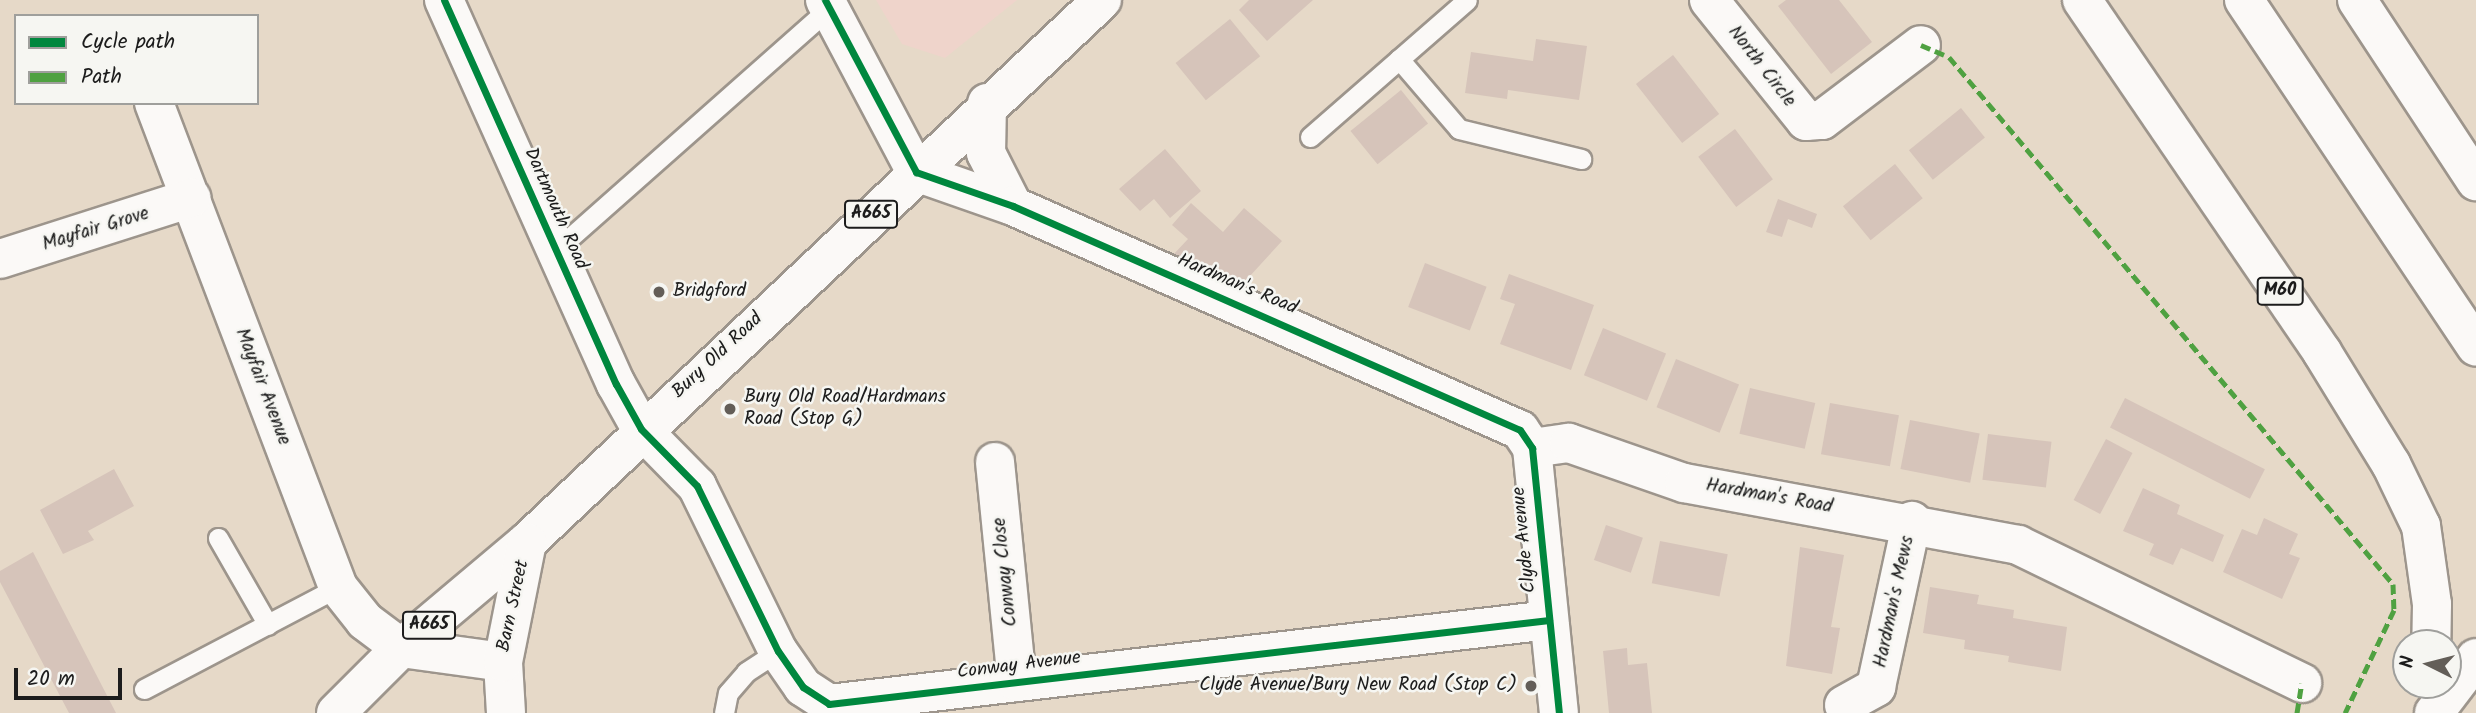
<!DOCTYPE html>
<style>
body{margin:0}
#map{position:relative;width:2476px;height:713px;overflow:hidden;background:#e6d9c8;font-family:Kalam,sans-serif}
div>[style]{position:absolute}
.built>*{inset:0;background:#efd4cb}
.building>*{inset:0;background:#d6c4ba;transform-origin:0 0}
.roads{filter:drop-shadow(2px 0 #9d958c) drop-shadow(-2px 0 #9d958c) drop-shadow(0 2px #9d958c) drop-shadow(0 -2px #9d958c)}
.lane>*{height:19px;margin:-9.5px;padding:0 9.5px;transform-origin:9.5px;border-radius:9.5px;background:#fbf9f7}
.street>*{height:38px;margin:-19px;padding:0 19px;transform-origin:19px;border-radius:19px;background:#fbf9f7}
.secondary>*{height:38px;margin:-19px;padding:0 19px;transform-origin:19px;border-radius:19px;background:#fbf9f7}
.primary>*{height:38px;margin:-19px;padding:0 19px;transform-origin:19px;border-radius:19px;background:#fbf9f7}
.highway>*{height:38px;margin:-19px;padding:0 19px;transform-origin:19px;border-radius:19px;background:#fbf9f7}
.quiet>*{height:5px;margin-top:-2.5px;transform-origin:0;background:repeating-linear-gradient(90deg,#4fa141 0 10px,transparent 0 15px)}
.cycleway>*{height:7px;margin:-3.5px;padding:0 3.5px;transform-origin:3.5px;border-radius:3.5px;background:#00873e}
.dots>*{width:19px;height:19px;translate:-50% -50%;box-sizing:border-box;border:4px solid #f6f6f2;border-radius:50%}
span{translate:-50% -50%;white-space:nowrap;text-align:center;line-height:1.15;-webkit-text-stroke:5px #f6f6f2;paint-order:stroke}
.shield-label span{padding:2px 5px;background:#f6f6f2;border:2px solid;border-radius:5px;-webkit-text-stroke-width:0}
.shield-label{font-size:18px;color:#1c1c1c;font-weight:700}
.street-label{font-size:19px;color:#1c1c1c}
.poi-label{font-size:19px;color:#1c1c1c}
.left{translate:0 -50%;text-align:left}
.right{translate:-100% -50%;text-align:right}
.legend{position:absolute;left:14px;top:14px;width:245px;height:91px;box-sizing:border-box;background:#f6f6f2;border:2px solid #9f9f9c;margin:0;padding:9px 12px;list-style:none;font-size:21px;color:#1c1c1c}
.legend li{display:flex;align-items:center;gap:14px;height:35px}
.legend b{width:35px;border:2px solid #9f9f9c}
.north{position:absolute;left:2392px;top:629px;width:70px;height:70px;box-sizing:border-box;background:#f6f6f2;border:2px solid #9f9f9c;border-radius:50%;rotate:276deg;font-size:19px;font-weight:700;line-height:28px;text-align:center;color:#1c1c1c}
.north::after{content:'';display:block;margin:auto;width:24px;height:32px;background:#635e58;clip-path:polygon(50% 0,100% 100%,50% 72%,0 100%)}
.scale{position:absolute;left:14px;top:668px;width:108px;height:32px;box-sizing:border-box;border:4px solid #1c1c1c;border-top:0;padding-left:9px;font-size:21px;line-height:24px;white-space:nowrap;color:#1c1c1c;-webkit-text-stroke:5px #f6f6f2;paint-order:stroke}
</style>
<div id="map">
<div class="built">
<div style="clip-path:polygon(876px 0,1017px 0,945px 58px,902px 44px)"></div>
</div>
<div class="building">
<div style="clip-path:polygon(1249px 0,1313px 0,1267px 41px,1239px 10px)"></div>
<div style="clip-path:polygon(1786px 0,1839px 0,1872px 42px,1831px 74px,1778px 6px)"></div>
<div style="left:1230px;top:19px;width:48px;height:70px;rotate:51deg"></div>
<div style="clip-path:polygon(1536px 39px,1587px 46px,1579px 100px,1508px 90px,1507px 99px,1465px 93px,1471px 52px,1533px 61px)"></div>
<div style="left:1673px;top:55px;width:75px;height:47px;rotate:52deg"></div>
<div style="left:1401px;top:90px;width:43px;height:65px;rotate:51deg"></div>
<div style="left:1961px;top:108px;width:38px;height:67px;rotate:51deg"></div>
<div style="left:1735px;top:129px;width:63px;height:46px;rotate:53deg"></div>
<div style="clip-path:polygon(1165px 149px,1201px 191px,1170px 218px,1154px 199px,1140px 211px,1119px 189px)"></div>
<div style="left:1895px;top:164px;width:44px;height:67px;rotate:51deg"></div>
<div style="clip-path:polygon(1778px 199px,1817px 214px,1812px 228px,1788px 219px,1782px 237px,1766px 232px)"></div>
<div style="clip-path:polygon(1191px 203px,1223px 232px,1244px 208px,1282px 241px,1239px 288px,1172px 256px,1188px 239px,1172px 225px)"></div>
<div style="left:1425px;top:263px;width:66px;height:47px;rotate:21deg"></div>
<div style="clip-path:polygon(1509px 274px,1594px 305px,1571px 370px,1500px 344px,1515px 304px,1500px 299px)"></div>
<div style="left:1603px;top:328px;width:68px;height:51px;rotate:22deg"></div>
<div style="left:1676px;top:359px;width:68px;height:52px;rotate:22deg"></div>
<div style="left:1750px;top:388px;width:67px;height:47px;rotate:13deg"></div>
<div style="left:2125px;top:398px;width:157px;height:33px;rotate:27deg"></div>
<div style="left:1830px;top:403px;width:70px;height:52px;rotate:10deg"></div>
<div style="left:1910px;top:420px;width:71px;height:50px;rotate:11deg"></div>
<div style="left:1988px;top:434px;width:64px;height:46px;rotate:7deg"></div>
<div style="left:2106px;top:439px;width:30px;height:69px;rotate:28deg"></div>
<div style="clip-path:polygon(114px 469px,134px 506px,88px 531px,94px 540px,63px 554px,40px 510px)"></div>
<div style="clip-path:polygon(2143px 488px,2180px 505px,2177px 514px,2224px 535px,2213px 562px,2181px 548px,2173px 565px,2149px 555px,2154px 544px,2123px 531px)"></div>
<div style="clip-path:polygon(2264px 518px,2298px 534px,2289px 554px,2300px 558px,2282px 599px,2223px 572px,2242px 529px,2257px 535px)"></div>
<div style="left:1606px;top:525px;width:39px;height:37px;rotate:19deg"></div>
<div style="left:1660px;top:541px;width:69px;height:43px;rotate:11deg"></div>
<div style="clip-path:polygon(1800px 547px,1844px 555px,1831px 627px,1840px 628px,1832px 674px,1786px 666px)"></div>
<div style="clip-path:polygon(33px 552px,116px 713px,69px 713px,0 582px,0 571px)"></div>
<div style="clip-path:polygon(1930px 587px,1979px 595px,1977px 604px,2014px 610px,2013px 618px,2067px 627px,2061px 671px,2008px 662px,2009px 656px,1964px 649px,1965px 640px,1923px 633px)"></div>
<div style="clip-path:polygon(1627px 648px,1628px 665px,1647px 663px,1652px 713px,1609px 713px,1603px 651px)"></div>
</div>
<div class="roads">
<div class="lane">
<div style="left:1399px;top:59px;width:92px;rotate:49.4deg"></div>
<div style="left:1459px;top:129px;width:126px;rotate:13.8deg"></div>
<div style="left:1310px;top:137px;width:208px;rotate:-41.1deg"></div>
<div style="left:556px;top:250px;width:366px;rotate:-41.5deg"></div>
<div style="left:218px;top:538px;width:100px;rotate:60.1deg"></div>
<div style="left:144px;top:689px;width:219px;rotate:-27.7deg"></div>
<div style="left:724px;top:713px;width:20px;rotate:-79deg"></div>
<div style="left:728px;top:693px;width:28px;rotate:-49deg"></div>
<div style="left:746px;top:672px;width:38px;rotate:-33deg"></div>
</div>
<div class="street">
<div style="left:444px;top:0;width:421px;rotate:65.9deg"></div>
<div style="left:616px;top:384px;width:51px;rotate:60.9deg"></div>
<div style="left:641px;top:429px;width:80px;rotate:45.5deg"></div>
<div style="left:697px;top:486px;width:184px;rotate:63.9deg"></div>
<div style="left:778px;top:651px;width:44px;rotate:55.2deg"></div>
<div style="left:803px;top:687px;width:31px;rotate:33deg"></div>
<div style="left:829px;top:704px;width:725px;rotate:-6.65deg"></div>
<div style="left:1709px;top:0;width:155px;rotate:51.3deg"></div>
<div style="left:1806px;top:121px;width:16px;rotate:-4deg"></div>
<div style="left:1822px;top:120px;width:124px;rotate:-37.1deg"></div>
<div style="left:154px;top:103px;width:518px;rotate:69.18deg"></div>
<div style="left:338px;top:587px;width:43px;rotate:51.5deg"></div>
<div style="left:365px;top:621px;width:45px;rotate:36.9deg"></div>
<div style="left:987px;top:103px;width:50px;rotate:91.1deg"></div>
<div style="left:986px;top:153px;width:59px;rotate:63deg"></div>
<div style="left:916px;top:172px;width:103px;rotate:19.3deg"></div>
<div style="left:1013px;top:206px;width:554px;rotate:23.84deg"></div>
<div style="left:1520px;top:430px;width:22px;rotate:56deg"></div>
<div style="left:1532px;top:448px;width:266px;rotate:84.2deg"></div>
<div style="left:0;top:259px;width:201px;rotate:-17.7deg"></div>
<div style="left:1532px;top:448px;width:37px;rotate:-8deg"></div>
<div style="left:1569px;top:443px;width:122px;rotate:19.2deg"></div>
<div style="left:1684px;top:483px;width:340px;rotate:10.5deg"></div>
<div style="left:2018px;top:545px;width:316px;rotate:25.9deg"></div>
<div style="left:995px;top:462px;width:221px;rotate:84.3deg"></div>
<div style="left:1844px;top:705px;width:37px;rotate:-29deg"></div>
<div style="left:1876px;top:687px;width:170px;rotate:-77.8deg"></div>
</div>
<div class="secondary">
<div style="left:825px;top:0;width:195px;rotate:62.1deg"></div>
</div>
<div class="primary">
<div style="left:401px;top:648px;width:103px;rotate:7.8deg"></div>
<div style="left:336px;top:713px;width:92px;rotate:-45deg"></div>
<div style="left:401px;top:648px;width:165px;rotate:-40.1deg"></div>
<div style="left:527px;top:542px;width:790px;rotate:-43.31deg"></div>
<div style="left:506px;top:713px;width:51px;rotate:-93.4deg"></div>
<div style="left:503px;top:662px;width:122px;rotate:-78.7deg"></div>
</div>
<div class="highway">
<div style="left:2082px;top:0;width:426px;rotate:55.7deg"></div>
<div style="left:2322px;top:352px;width:132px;rotate:58.4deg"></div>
<div style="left:2391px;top:464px;width:69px;rotate:64.2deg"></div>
<div style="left:2421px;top:526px;width:79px;rotate:82deg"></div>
<div style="left:2432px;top:604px;width:39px;rotate:91deg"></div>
<div style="left:2244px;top:0;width:417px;rotate:56.2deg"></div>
<div style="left:2357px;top:0;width:217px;rotate:56.7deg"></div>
<div style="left:2434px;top:713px;width:69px;rotate:-52.6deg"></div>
</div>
</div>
<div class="quiet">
<div style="left:1921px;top:45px;width:30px;rotate:23deg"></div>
<div style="left:1949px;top:57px;width:689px;rotate:49.89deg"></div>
<div style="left:2393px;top:584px;width:26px;rotate:88deg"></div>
<div style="left:2394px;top:610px;width:114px;rotate:115.4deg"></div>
<div style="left:2297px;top:713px;width:30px;rotate:-81deg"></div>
</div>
<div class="cycleway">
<div style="left:444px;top:0;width:421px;rotate:65.9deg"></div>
<div style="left:616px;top:384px;width:51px;rotate:60.9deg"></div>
<div style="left:641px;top:429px;width:80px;rotate:45.5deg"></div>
<div style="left:697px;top:486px;width:184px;rotate:63.9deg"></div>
<div style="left:778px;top:651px;width:44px;rotate:55.2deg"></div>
<div style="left:803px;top:687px;width:31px;rotate:33deg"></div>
<div style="left:829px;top:704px;width:725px;rotate:-6.65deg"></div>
<div style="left:825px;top:0;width:195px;rotate:62.1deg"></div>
<div style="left:916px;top:172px;width:103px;rotate:19.3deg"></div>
<div style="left:1013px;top:206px;width:554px;rotate:23.84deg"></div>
<div style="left:1520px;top:430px;width:22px;rotate:56deg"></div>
<div style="left:1532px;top:448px;width:266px;rotate:84.2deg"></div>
</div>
<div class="dots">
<div style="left:659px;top:292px;background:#635e58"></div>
<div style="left:730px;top:409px;background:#635e58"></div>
<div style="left:1531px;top:686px;background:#635e58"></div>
</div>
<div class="shield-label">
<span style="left:871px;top:214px">A665</span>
<span style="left:2280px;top:291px">M60</span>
<span style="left:429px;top:625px">A665</span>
</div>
<div class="street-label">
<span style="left:1761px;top:67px;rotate:52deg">North Circle</span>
<span style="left:555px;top:209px;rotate:66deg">Dartmouth Road</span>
<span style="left:96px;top:230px;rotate:-17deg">Mayfair Grove</span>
<span style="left:1237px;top:285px;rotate:23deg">Hardman's Road</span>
<span style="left:718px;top:356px;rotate:-43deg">Bury Old Road</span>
<span style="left:262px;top:387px;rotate:69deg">Mayfair Avenue</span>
<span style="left:1769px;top:497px;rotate:10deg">Hardman's Road</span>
<span style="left:1525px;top:540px;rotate:-96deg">Clyde Avenue</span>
<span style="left:1006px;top:572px;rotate:-96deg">Conway Close</span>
<span style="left:1895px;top:602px;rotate:-78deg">Hardman's Mews</span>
<span style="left:514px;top:606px;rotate:-78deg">Barn Street</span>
<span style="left:1019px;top:666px;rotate:-7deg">Conway Avenue</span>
</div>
<div class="poi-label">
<span class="left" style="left:673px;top:292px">Bridgford</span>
<span class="left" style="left:744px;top:409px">Bury Old Road/Hardmans<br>Road (Stop G)</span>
<span class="right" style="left:1517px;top:686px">Clyde Avenue/Bury New Road (Stop C)</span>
</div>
<ul class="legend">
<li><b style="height:9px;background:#00873e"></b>Cycle path</li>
<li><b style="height:9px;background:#4fa141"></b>Path</li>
</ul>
<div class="north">N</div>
<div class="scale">20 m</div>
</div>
